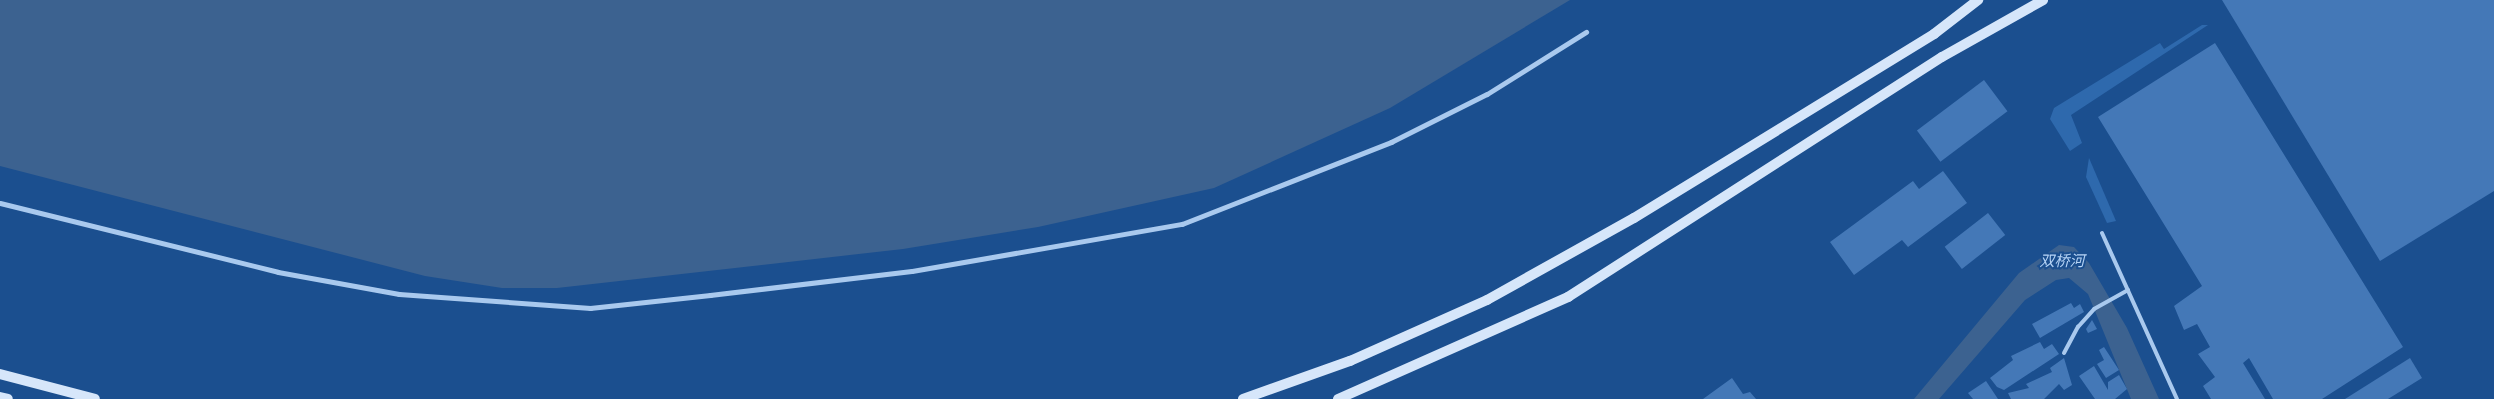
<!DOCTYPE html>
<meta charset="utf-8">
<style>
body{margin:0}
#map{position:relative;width:2494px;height:399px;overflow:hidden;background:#1b4f8f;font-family:Roboto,"Noto Sans SC",sans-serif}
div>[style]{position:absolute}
.green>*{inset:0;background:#2e69ad}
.water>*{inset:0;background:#3c6290}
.building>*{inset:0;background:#4478b7;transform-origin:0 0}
.lane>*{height:4px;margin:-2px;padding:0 2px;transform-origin:2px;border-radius:2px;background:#a9c9ee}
.street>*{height:5px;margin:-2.5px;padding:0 2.5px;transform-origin:2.5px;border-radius:2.5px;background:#a9c9ee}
.secondary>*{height:10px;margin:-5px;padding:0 5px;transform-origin:5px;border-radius:5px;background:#d6e6fa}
span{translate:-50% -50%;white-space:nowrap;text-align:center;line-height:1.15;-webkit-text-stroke:4px #1b4f8f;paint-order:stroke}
.water-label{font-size:15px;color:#b5d3f5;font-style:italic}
</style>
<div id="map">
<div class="green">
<div style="clip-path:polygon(2202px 25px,2208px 25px,2071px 115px,2082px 143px,2070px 151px,2050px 119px,2054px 108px,2160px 43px,2164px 49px)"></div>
<div style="clip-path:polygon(2089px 158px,2116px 221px,2107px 223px,2086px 177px)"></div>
</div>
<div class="water">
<div style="clip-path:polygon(0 0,1570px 0,1390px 108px,1214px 188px,1038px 227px,903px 249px,557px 288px,502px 288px,425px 276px,0 166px)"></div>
<div style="clip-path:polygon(2059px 245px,2074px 247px,2089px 263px,2127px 328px,2159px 399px,2131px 399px,2088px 294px,2069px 278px,2056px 280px,2025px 300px,1939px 399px,1914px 399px,2019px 273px)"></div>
</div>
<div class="building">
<div style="clip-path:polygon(2222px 0,2494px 0,2494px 191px,2380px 261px)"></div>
<div style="clip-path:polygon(2215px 43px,2403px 347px,2322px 399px,2273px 399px,2249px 358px,2243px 363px,2265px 399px,2211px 399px,2203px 386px,2215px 377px,2198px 354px,2210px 347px,2197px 324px,2184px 330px,2174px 306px,2202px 286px,2098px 117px)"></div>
<div style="left:1984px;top:80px;width:39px;height:84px;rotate:53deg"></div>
<div style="clip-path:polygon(1943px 171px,1967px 203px,1908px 247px,1902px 240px,1854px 275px,1830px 242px,1913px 181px,1919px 189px)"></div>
<div style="left:1988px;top:213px;width:28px;height:55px;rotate:52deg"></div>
<div style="clip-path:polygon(2071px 303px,2074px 308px,2080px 304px,2084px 312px,2040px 338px,2032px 324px)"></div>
<div style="clip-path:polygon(2092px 320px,2097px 329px,2088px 333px,2086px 329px)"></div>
<div style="clip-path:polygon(2040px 342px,2044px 349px,2052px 344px,2059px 354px,2004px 390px,1997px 387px,1990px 378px,2013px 360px,2011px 356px)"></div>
<div style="clip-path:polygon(2104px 347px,2119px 370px,2106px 378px,2097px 364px,2104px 360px,2099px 350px)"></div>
<div style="clip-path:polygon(2064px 358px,2072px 385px,2064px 390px,2059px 384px,2044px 399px,2011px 399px,2008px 393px,2029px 388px,2026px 384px,2052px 372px,2050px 368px)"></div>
<div style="clip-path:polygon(2410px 358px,2422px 378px,2388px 399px,2345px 399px)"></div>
<div style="clip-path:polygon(2094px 366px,2108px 390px,2108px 382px,2119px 375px,2127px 389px,2115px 399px,2095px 399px,2079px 376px)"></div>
<div style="clip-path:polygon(1732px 378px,1743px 394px,1750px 392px,1756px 399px,1703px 399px)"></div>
<div style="clip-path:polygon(1986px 381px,1998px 399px,1973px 399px,1968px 393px)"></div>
</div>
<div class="lane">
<div style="left:2102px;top:233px;width:182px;rotate:65.7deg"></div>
<div style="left:2064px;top:353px;width:30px;rotate:-62deg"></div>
<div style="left:2078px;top:327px;width:24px;rotate:-48deg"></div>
<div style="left:2094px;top:309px;width:39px;rotate:-29deg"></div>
</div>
<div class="street">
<div style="left:0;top:203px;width:286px;rotate:13.9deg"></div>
<div style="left:278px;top:272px;width:123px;rotate:10.3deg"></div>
<div style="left:399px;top:294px;width:192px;rotate:4.2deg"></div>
<div style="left:590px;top:308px;width:121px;rotate:-6.2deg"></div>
<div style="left:710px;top:295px;width:203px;rotate:-6.8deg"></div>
<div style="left:912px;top:271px;width:274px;rotate:-9.9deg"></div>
<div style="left:1182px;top:224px;width:225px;rotate:-21.4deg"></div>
<div style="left:1391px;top:142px;width:107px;rotate:-26.6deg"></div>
<div style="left:1487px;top:94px;width:117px;rotate:-32.1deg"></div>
</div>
<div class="secondary">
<div style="left:0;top:374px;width:98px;rotate:14.7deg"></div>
<div style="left:0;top:397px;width:8px;rotate:14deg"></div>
<div style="left:1243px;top:399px;width:114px;rotate:-19.6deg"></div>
<div style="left:1350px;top:361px;width:150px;rotate:-24deg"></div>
<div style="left:1487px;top:300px;width:168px;rotate:-29.2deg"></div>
<div style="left:1634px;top:218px;width:352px;rotate:-31.5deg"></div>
<div style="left:1934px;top:34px;width:56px;rotate:-37.7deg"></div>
<div style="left:1338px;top:399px;width:252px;rotate:-23.9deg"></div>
<div style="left:1568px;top:297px;width:444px;rotate:-32.7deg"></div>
<div style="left:1942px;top:57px;width:116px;rotate:-29.4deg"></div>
</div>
<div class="water-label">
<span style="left:2062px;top:262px">双桥河</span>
</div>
</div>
